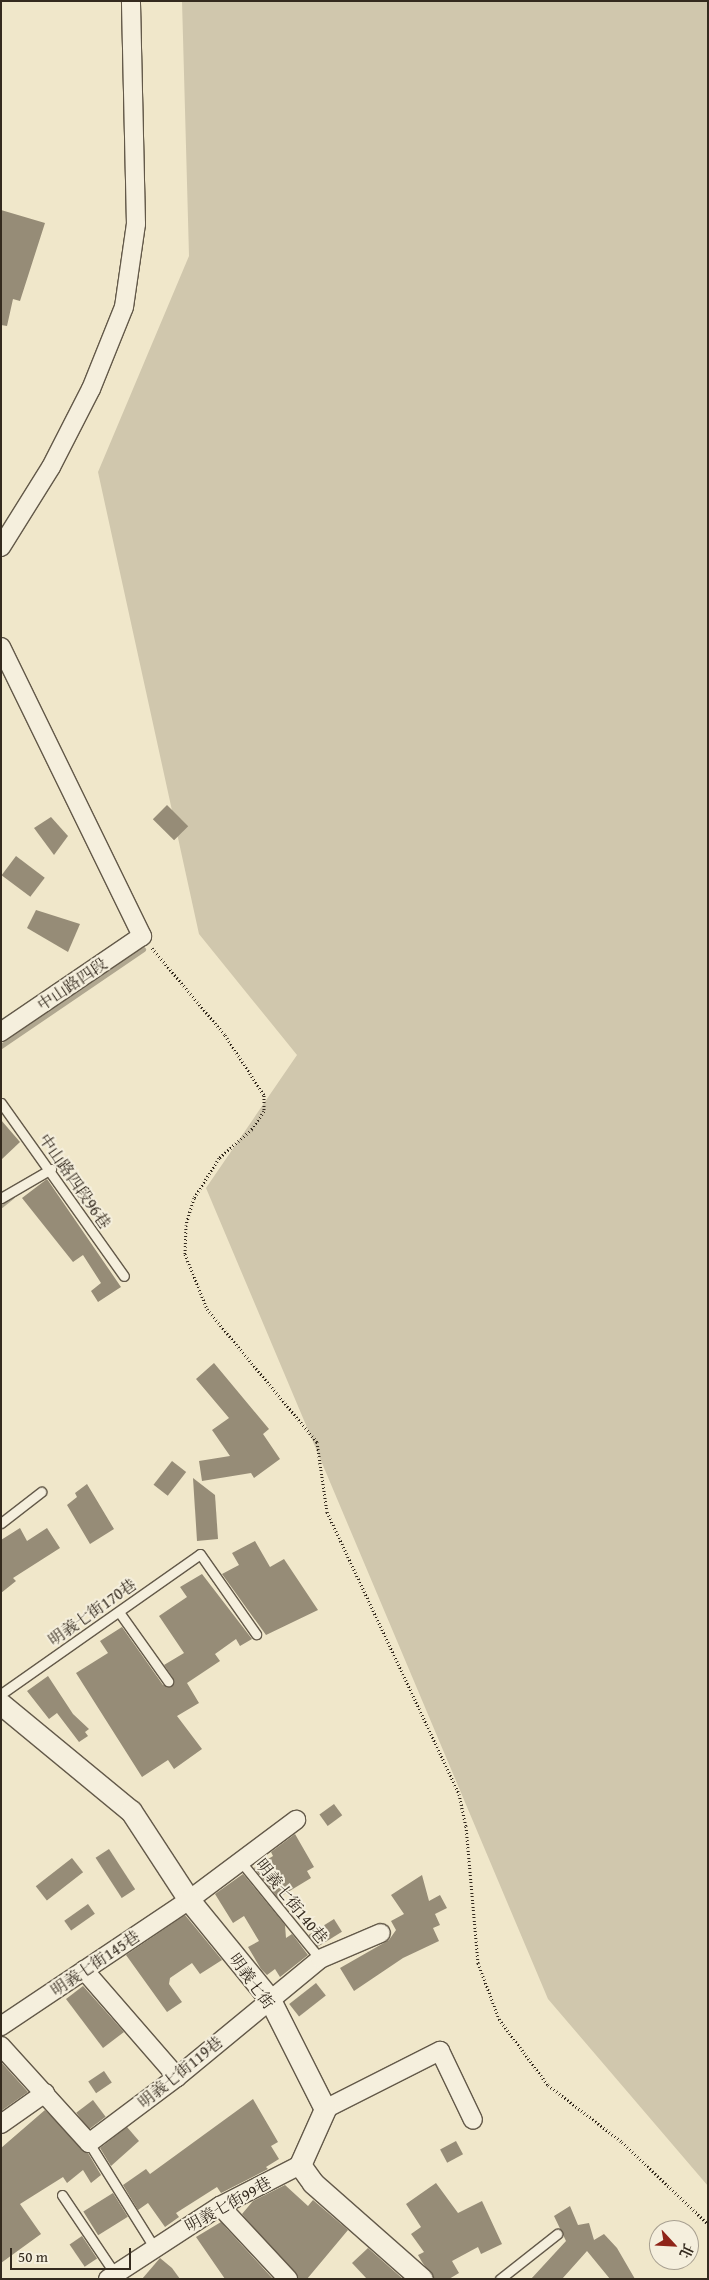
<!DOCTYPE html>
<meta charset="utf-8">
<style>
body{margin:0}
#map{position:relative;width:709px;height:2280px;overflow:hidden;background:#f0e7ca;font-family:"Gentium Book Plus","Noto Serif TC",serif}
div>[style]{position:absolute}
.green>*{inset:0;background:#d0c7ad}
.stream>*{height:5px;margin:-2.5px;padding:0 2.5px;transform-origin:2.5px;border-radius:2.5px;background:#b0a790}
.building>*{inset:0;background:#968c77;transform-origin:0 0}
.path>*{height:3px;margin-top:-1.5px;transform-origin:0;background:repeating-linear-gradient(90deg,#342a1e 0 1px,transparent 0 3.5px)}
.roads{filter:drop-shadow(1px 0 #635949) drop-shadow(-1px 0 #635949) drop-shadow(0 1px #635949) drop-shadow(0 -1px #635949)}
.service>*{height:9px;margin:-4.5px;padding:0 4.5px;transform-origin:4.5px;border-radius:4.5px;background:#f5efdd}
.minor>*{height:18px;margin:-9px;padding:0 9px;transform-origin:9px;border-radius:9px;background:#f5efdd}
.tertiary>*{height:21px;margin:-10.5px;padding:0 10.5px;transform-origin:10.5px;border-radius:10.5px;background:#f5efdd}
span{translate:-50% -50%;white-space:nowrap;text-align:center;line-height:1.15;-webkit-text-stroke:4px #f5efdd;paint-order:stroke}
.street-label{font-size:16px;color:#342a1e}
.frame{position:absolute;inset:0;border:2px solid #342a1e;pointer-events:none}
.north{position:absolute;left:649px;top:2220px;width:50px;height:50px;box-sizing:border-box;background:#f5efdd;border:1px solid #a8a091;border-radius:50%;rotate:115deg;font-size:14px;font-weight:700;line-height:20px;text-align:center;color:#342a1e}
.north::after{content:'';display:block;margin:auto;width:18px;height:22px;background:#8f2418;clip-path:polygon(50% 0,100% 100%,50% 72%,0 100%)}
.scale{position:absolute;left:10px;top:2248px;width:121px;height:22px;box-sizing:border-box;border:2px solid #342a1e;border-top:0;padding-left:6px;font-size:15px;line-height:18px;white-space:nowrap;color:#342a1e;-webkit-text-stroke:4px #f5efdd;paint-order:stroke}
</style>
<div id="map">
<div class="green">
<div style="clip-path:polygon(182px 1px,708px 1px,708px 2186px,548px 1999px,206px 1188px,297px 1055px,199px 934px,98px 472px,189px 256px)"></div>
</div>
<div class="stream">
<div style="left:1px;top:1046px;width:172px;rotate:-34.3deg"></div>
<div style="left:1px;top:1205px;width:14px;rotate:-39deg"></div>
</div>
<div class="building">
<div style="clip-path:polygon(1px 210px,45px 223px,20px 301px,13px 299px,7px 326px,1px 325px)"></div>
<div style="left:167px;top:805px;width:30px;height:20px;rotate:45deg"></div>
<div style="clip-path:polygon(51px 817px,68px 836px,54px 855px,34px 828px)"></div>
<div style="left:16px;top:856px;width:36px;height:24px;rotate:37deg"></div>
<div style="clip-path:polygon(36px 910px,80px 924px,68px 952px,27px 928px)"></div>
<div style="clip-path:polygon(1px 1120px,20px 1142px,1px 1160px)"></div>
<div style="clip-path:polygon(47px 1179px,121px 1287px,98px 1302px,91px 1291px,101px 1283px,83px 1255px,73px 1262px,22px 1198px)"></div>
<div style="clip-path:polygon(214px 1363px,269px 1429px,263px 1434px,280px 1459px,254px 1478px,251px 1473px,202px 1481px,199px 1461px,230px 1456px,212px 1430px,229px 1418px,196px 1379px)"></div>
<div style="left:172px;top:1461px;width:18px;height:30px;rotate:38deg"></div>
<div style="clip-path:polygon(193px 1478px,215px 1495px,218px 1539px,197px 1541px)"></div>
<div style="clip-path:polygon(87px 1484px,114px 1529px,90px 1544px,67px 1505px,77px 1497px,75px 1493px)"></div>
<div style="clip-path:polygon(20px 1528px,27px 1541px,47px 1528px,60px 1548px,13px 1578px,16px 1581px,1px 1593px,1px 1540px)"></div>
<div style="clip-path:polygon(255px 1541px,270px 1567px,284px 1559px,318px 1610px,266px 1635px,222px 1574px,239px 1565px,232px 1553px)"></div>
<div style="clip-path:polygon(202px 1574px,252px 1639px,240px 1646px,236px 1639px,215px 1654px,220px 1661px,187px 1683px,199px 1703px,177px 1716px,202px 1749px,174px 1769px,168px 1760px,142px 1777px,76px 1673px,108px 1653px,100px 1641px,122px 1627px,163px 1685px,172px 1686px,173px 1678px,164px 1665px,184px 1653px,159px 1616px,187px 1597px,180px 1587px)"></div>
<div style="clip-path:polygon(48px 1676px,73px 1714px,89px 1729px,85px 1732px,88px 1736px,79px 1742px,57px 1713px,49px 1719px,27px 1691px)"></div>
<div style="left:334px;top:1804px;width:14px;height:18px;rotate:54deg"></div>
<div style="clip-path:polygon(295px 1834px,314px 1867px,307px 1871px,311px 1878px,278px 1898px,254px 1868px,273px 1856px,271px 1852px)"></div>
<div style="left:109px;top:1849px;width:48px;height:16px;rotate:57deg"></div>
<div style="left:72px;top:1858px;width:18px;height:46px;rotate:52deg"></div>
<div style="clip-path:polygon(243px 1874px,285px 1925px,286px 1938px,292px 1934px,308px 1955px,280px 1977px,275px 1969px,267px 1975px,261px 1969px,248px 1947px,259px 1941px,244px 1916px,233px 1923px,215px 1894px)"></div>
<div style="clip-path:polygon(422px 1875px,429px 1901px,440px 1895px,447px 1908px,435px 1914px,440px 1925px,433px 1928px,439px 1941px,403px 1958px,354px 1991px,340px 1968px,389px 1940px,396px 1930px,391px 1921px,404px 1914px,391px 1895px)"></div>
<div style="left:88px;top:1904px;width:12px;height:29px;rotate:55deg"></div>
<div style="clip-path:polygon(185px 1915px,222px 1960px,200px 1974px,192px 1963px,170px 1978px,169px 1984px,182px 2002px,167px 2012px,126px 1955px)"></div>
<div style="left:334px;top:1919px;width:15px;height:30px;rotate:58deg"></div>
<div style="left:316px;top:1983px;width:16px;height:34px;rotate:52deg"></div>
<div style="clip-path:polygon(83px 1986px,124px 2032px,103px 2048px,66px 1999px)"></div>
<div style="clip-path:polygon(1px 2062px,28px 2092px,1px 2111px)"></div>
<div style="left:104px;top:2071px;width:14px;height:19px;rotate:56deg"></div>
<div style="clip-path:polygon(253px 2099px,278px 2142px,271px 2146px,279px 2159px,266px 2167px,268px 2169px,221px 2193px,217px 2187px,176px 2213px,179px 2217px,165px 2227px,148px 2203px,138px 2210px,123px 2185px,146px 2169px,150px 2174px)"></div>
<div style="left:93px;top:2100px;width:21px;height:21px;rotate:53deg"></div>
<div style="clip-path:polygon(45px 2110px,88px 2153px,101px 2175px,91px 2183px,83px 2170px,67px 2183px,63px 2177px,20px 2204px,41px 2234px,1px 2263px,1px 2148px)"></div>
<div style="clip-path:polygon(127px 2127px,139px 2141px,111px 2166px,100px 2148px)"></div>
<div style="left:456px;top:2141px;width:15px;height:18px;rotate:62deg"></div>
<div style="clip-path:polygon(436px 2183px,458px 2213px,482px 2201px,502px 2244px,481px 2254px,478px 2247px,452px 2261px,459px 2273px,449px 2279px,434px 2279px,422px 2262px,418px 2255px,424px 2252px,411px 2234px,421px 2227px,406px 2204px)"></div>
<div style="clip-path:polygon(285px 2185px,308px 2206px,313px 2200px,348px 2230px,307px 2279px,298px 2279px,242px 2214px,253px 2201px)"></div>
<div style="left:113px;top:2193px;width:28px;height:35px;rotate:58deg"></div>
<div style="clip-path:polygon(570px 2206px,578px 2225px,589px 2223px,594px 2240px,604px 2234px,617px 2248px,635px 2279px,610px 2279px,587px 2251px,562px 2279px,531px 2279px,566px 2241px,554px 2216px)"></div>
<div style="clip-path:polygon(221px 2222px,227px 2229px,273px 2279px,225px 2279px,196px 2237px)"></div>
<div style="left:82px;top:2236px;width:27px;height:15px;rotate:56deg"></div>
<div style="clip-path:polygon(368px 2248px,403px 2279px,367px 2279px,352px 2263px)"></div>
<div style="clip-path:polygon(160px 2258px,172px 2268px,180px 2279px,142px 2279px)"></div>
</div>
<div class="path">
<div style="left:152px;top:948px;width:114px;rotate:50deg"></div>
<div style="left:225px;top:1035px;width:72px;rotate:57deg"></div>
<div style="left:264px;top:1095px;width:16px;rotate:90deg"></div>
<div style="left:264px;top:1111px;width:22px;rotate:124deg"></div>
<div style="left:252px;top:1129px;width:44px;rotate:138.7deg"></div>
<div style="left:219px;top:1158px;width:47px;rotate:122deg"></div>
<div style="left:194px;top:1198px;width:28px;rotate:107deg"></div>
<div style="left:186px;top:1225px;width:29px;rotate:92deg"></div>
<div style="left:185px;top:1254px;width:59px;rotate:68.2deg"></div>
<div style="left:207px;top:1309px;width:173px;rotate:50.4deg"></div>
<div style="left:317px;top:1442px;width:71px;rotate:81.9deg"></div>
<div style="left:327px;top:1512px;width:311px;rotate:64.9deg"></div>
<div style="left:459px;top:1794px;width:33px;rotate:78deg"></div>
<div style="left:466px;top:1826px;width:138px;rotate:85deg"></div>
<div style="left:478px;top:1963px;width:60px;rotate:69.4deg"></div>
<div style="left:499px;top:2019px;width:82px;rotate:53.4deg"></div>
<div style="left:548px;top:2085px;width:93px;rotate:37.6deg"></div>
<div style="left:622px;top:2142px;width:119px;rotate:43.6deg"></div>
</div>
<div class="roads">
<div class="service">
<div style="left:1px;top:1103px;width:212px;rotate:54.6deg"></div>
<div style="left:1px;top:1198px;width:58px;rotate:-30.1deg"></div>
<div style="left:1px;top:1523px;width:51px;rotate:-37.8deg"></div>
<div style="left:119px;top:1612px;width:85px;rotate:54.6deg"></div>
<div style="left:1px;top:1694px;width:243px;rotate:-35.1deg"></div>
<div style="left:200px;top:1554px;width:98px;rotate:55deg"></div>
<div style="left:241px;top:1862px;width:125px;rotate:50.8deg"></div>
<div style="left:89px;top:2143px;width:123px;rotate:58deg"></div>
<div style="left:62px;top:2195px;width:95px;rotate:56.1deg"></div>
<div style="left:500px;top:2279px;width:73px;rotate:-38.3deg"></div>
</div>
<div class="minor">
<div style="left:1px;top:547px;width:94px;rotate:-58deg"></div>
<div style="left:51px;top:467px;width:88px;rotate:-62.9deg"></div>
<div style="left:91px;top:389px;width:88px;rotate:-68.1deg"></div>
<div style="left:124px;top:307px;width:84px;rotate:-81.8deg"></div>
<div style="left:136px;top:224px;width:223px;rotate:-91.3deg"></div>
<div style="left:1px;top:647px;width:322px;rotate:64deg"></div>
<div style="left:142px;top:936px;width:171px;rotate:145.8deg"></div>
<div style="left:84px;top:1970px;width:142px;rotate:49deg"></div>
<div style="left:1px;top:2026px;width:226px;rotate:-33.8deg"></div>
<div style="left:189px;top:1900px;width:134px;rotate:-36.8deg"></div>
<div style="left:1px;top:2046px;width:131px;rotate:47.8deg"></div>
<div style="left:89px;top:2143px;width:110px;rotate:-36.9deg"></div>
<div style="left:177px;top:2077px;width:185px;rotate:-39.5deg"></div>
<div style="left:320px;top:1959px;width:66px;rotate:-23.1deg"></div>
<div style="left:325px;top:2109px;width:129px;rotate:-26.8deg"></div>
<div style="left:440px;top:2051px;width:76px;rotate:64.4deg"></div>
<div style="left:1px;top:2124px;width:54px;rotate:-35.2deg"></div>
<div style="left:220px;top:2206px;width:100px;rotate:47deg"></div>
<div style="left:108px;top:2279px;width:134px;rotate:-33.1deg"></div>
<div style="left:220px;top:2206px;width:90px;rotate:-27.1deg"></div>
</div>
<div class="tertiary">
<div style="left:1px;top:1704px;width:168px;rotate:39.5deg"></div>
<div style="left:131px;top:1811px;width:106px;rotate:56.9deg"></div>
<div style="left:189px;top:1900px;width:127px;rotate:50.8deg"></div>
<div style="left:269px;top:1998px;width:124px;rotate:63.2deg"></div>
<div style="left:325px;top:2109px;width:61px;rotate:114.1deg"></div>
<div style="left:300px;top:2165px;width:22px;rotate:54deg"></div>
<div style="left:313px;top:2183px;width:145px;rotate:41.4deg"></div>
</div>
</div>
<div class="street-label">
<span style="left:72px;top:984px;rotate:-34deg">中山路四段</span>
<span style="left:75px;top:1181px;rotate:55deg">中山路四段96巷</span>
<span style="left:92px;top:1612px;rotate:-35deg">明義七街170巷</span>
<span style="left:292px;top:1901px;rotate:51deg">明義七街140巷</span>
<span style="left:95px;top:1963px;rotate:-34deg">明義七街145巷</span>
<span style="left:252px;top:1981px;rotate:54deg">明義七街</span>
<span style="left:180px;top:2072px;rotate:-39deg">明義七街119巷</span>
<span style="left:228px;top:2204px;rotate:-29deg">明義七街99巷</span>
</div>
<div class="frame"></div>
<div class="north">北</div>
<div class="scale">50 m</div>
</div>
